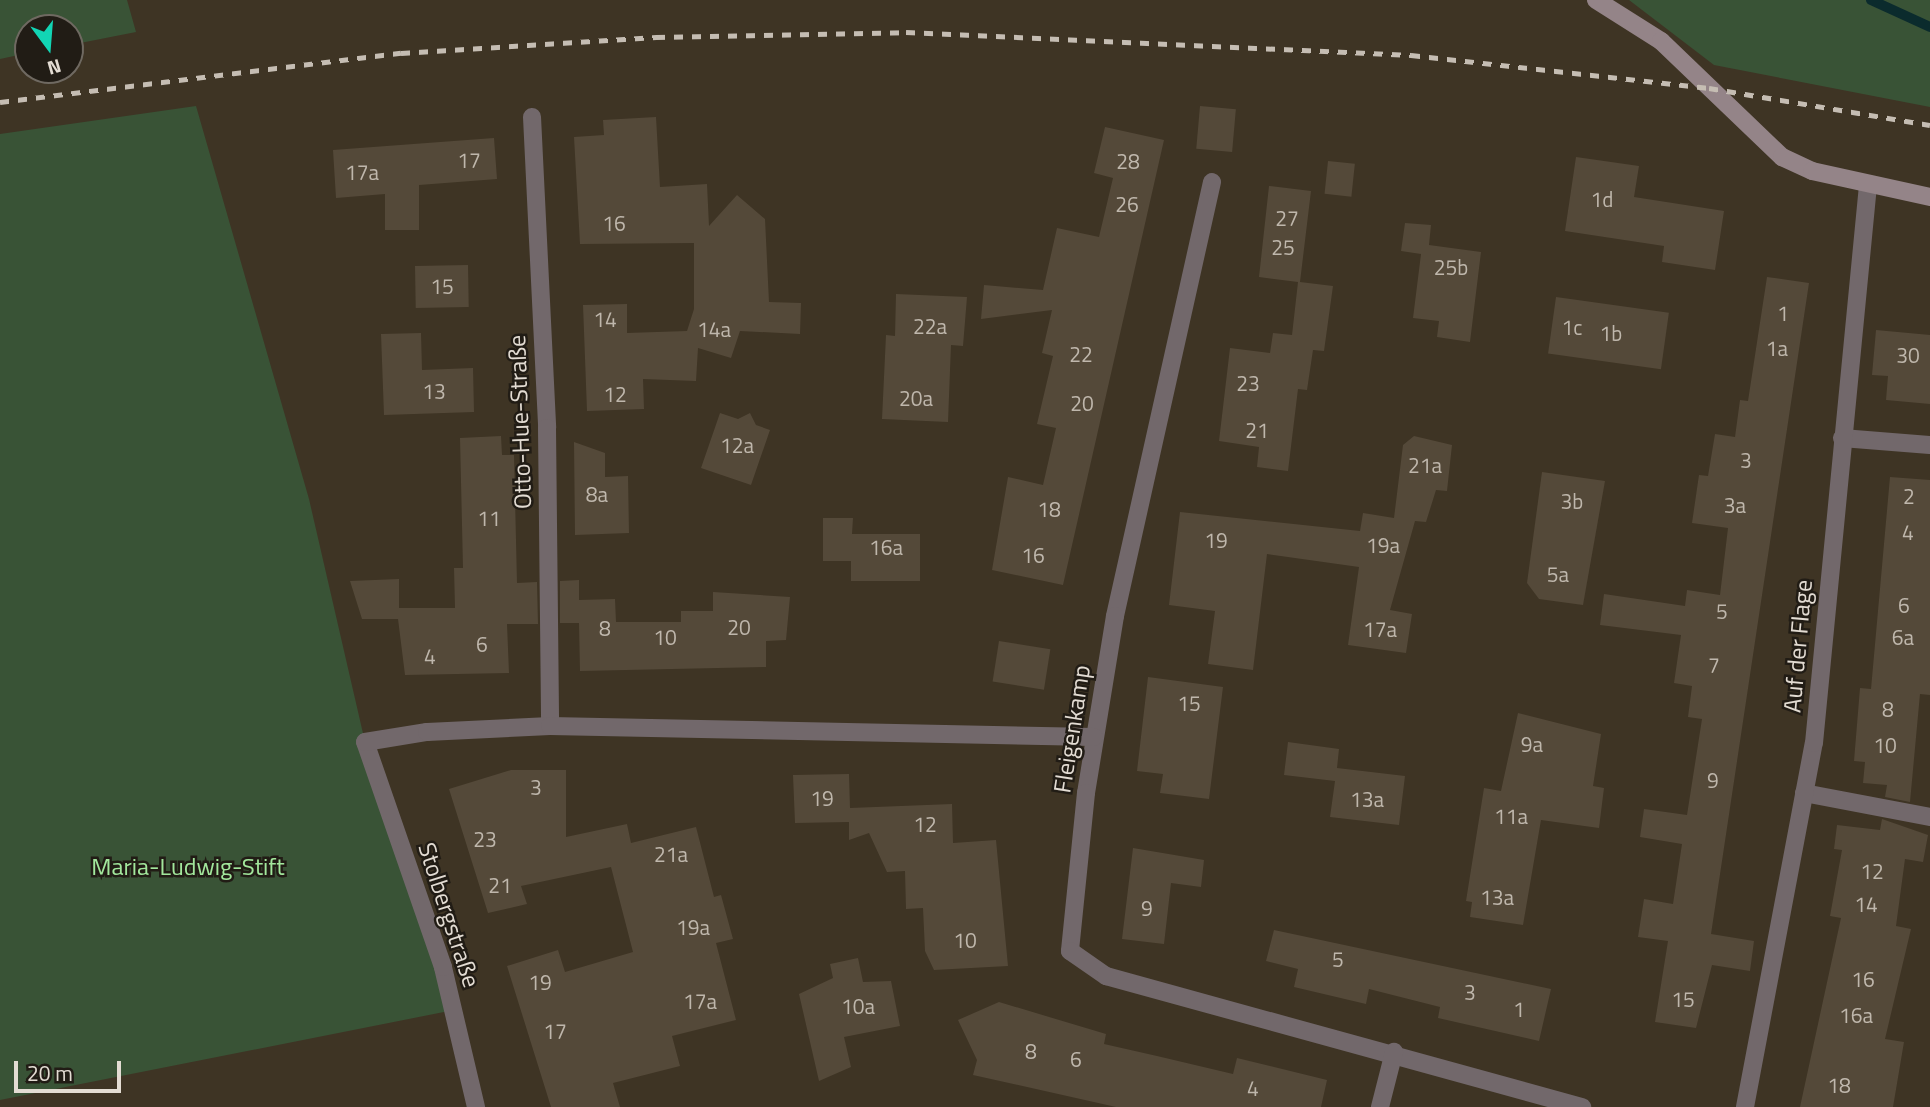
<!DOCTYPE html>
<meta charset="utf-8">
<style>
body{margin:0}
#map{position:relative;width:1930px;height:1107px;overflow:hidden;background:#3e3424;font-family:"Titillium Web",sans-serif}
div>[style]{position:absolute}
.green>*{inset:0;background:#395336}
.stream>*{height:10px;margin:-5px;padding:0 5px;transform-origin:5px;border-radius:5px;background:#0b2b2d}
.building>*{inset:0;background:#544939;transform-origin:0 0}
.street>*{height:18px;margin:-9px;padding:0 9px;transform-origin:9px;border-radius:9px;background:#72686b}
.secondary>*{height:18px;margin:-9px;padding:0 9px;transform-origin:9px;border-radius:9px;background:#948488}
.rail>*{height:5px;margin-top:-2.5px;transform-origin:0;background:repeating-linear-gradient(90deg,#c5bdb3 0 9px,transparent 0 18px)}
span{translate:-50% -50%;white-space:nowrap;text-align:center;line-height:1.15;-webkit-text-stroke:5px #211c15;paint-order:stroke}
.number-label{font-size:21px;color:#bfb7ac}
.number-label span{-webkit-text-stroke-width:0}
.street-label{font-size:24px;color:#e3dcd3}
.park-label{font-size:24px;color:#a2e79c}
.north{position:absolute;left:14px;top:14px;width:70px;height:70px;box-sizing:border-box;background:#211c15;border:2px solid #6f6961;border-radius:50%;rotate:164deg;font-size:19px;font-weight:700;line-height:28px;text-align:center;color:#e3dcd3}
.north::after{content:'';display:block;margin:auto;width:24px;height:32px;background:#12d5b4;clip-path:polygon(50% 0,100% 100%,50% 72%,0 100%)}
.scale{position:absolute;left:14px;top:1061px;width:107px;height:32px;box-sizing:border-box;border:4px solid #e3dcd3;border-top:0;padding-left:9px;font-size:21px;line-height:24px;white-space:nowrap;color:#e3dcd3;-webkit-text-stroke:5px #211c15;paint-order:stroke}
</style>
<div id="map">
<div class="green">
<div style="clip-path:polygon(0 0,127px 0,136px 32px,70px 45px,70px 28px,28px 28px,28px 53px,0 59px)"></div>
<div style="clip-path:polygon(1629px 0,1930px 0,1930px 107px,1714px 65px)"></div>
<div style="clip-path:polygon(196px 106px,309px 499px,365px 742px,454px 1010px,0 1100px,0 134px)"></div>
</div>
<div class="stream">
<div style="left:1871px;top:0;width:65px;rotate:24.6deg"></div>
</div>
<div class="building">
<div style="left:1200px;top:106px;width:36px;height:43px;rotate:5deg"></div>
<div style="clip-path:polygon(656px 117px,660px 187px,707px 184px,709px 226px,737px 195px,765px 219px,769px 302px,801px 303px,800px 334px,740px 331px,731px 358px,698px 348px,696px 381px,643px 379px,644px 409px,587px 411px,583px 305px,627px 304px,627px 333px,687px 331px,694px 309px,694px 243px,580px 244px,574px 137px,604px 135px,603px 120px)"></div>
<div style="clip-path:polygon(1105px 127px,1164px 140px,1063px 585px,992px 570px,1008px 477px,1043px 485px,1056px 428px,1037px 424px,1053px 356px,1042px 353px,1052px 310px,981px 319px,984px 285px,1043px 290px,1057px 228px,1099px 237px,1113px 178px,1094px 173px)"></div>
<div style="clip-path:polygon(494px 138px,497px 179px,419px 185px,419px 230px,385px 230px,385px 194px,336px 198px,333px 150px)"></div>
<div style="clip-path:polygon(1576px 157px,1639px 166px,1634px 197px,1724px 211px,1715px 270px,1662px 262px,1664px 246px,1565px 231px)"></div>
<div style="left:1328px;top:161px;width:27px;height:33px;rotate:6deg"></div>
<div style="clip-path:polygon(1269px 186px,1311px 191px,1300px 282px,1333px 286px,1324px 351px,1313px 350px,1307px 390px,1298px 389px,1288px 471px,1257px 467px,1259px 447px,1219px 441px,1230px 348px,1270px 353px,1273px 333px,1292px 335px,1298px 282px,1259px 277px)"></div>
<div style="clip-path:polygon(1405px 223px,1431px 225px,1429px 245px,1481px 252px,1470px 342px,1437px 337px,1439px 321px,1413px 318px,1421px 254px,1401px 251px)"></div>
<div style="left:468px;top:265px;width:42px;height:53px;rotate:89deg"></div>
<div style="clip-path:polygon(1767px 277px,1809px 283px,1711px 934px,1754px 941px,1750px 971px,1712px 965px,1696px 1028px,1655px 1022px,1668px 941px,1638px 937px,1644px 899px,1673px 904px,1682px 844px,1640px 837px,1644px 809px,1687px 815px,1702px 719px,1688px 717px,1692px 686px,1674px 683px,1681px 635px,1600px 625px,1604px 594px,1685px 606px,1687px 590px,1720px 595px,1728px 528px,1692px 523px,1699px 475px,1708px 476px,1715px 434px,1735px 437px,1740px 400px,1748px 401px)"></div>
<div style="clip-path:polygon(896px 294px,967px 297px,963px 346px,951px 345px,948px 422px,882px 419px,886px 335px,895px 336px)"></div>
<div style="left:1556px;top:297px;width:114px;height:57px;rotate:8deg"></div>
<div style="clip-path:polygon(1876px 330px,1930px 335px,1930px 404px,1886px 400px,1888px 376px,1872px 375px)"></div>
<div style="clip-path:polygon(421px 333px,422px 370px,473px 368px,474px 412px,384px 415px,381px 334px)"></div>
<div style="clip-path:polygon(720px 413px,738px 419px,750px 413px,756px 425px,770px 430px,751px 485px,701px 468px)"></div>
<div style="clip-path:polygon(501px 436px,502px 455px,514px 455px,517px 583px,537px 582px,538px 624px,507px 624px,509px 673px,405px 675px,398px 619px,362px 619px,350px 581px,399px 579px,399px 608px,455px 608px,454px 568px,463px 568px,460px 438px)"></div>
<div style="clip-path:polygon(1414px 436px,1452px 445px,1447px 491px,1436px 490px,1426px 522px,1415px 521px,1390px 610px,1412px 614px,1406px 653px,1348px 645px,1359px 567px,1267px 554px,1253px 670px,1208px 664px,1215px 611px,1169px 605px,1180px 512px,1360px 531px,1363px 513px,1394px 518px,1403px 445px)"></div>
<div style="clip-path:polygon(574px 442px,605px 453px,605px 477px,628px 476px,629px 533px,575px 535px)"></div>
<div style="clip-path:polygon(1542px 472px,1605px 481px,1583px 605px,1539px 599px,1527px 583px)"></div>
<div style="clip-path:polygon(1890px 477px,1930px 480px,1930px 695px,1920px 694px,1910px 802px,1885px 797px,1887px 785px,1863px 783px,1865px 762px,1854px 761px,1860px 688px,1871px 689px)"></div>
<div style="clip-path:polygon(823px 518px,853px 518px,852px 534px,920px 534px,920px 581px,851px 581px,851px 561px,823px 561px)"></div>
<div style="clip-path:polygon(579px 580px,579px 600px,615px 599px,616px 622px,681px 622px,681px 611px,713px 611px,713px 592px,790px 597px,786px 640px,766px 641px,766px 667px,580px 671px,579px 623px,560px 623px,560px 581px)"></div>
<div style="left:999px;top:641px;width:52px;height:41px;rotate:9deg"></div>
<div style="clip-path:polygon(1148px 677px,1223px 687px,1209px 799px,1160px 793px,1163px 774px,1137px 771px)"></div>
<div style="clip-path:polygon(1518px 713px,1601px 734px,1593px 786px,1604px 788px,1599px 828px,1541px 820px,1523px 925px,1470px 917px,1472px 902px,1466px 901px,1484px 788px,1501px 791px)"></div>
<div style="clip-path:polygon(1288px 742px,1339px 749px,1337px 768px,1405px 776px,1399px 825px,1330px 817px,1335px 781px,1284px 775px)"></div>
<div style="clip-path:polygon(511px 770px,566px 770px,566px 837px,627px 824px,631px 843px,696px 827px,714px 897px,721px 895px,733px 939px,716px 943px,736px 1020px,672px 1036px,680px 1066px,613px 1083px,620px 1107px,551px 1107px,507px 966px,558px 950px,565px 972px,633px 952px,611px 867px,521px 886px,527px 904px,488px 913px,449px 789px)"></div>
<div style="clip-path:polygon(849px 774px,850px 808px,952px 804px,953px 843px,996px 840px,1008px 966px,934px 970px,925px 951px,923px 908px,906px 909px,905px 871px,887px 872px,869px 833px,849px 840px,849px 822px,795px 823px,793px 775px)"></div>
<div style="clip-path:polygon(1882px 819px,1928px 835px,1923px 862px,1905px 859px,1896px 926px,1911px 929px,1885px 1039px,1904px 1042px,1893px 1107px,1800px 1107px,1841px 918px,1830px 916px,1842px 850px,1834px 849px,1837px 825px,1880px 830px)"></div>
<div style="clip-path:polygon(1133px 848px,1204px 860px,1201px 887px,1171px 883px,1164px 944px,1122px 939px)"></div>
<div style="clip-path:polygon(1274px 930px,1551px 989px,1539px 1041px,1438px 1018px,1440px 1007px,1369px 989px,1366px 1004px,1294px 987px,1298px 969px,1266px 961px)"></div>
<div style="clip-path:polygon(858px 958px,863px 982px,891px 981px,900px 1026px,844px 1037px,851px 1067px,819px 1081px,799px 994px,833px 978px,830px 964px)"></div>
<div style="clip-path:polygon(999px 1002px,1106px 1034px,1104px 1044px,1157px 1056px,1233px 1074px,1237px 1058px,1327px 1080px,1321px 1107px,1116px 1107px,973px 1075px,977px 1060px,958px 1020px)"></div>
</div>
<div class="street">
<div style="left:532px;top:117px;width:311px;rotate:87.2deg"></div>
<div style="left:547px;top:428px;width:298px;rotate:89.4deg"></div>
<div style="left:1212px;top:182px;width:445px;rotate:102.6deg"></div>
<div style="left:1115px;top:616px;width:179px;rotate:99.3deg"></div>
<div style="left:1086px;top:793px;width:159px;rotate:95.8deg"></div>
<div style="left:1070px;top:951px;width:44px;rotate:34.8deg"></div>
<div style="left:1106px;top:976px;width:494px;rotate:15.4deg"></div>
<div style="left:1842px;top:438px;width:88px;rotate:4.5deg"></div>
<div style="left:1804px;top:793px;width:128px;rotate:10.8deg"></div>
<div style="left:476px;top:1107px;width:144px;rotate:-103.3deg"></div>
<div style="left:443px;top:967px;width:238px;rotate:-109.1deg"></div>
<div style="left:365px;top:742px;width:63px;rotate:-9.2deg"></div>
<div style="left:427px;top:732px;width:123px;rotate:-2.8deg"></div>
<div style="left:550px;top:726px;width:544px;rotate:1.16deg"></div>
<div style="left:1380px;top:1107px;width:57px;rotate:-75.7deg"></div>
<div style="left:1745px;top:1107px;width:370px;rotate:-79.3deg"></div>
<div style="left:1814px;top:743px;width:561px;rotate:-84.47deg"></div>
</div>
<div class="secondary">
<div style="left:1596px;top:0;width:77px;rotate:32.2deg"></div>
<div style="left:1661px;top:41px;width:168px;rotate:43.8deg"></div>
<div style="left:1782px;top:157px;width:33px;rotate:25deg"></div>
<div style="left:1812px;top:171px;width:121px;rotate:12.4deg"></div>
</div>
<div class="rail">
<div style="left:0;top:102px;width:404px;rotate:-7deg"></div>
<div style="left:401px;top:53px;width:256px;rotate:-3.6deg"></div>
<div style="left:656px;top:37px;width:250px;rotate:-1.1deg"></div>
<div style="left:906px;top:32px;width:506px;rotate:2.61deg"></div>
<div style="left:1411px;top:55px;width:300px;rotate:6.3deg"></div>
<div style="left:1709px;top:88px;width:224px;rotate:9.5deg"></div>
</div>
<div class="number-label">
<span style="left:469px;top:160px">17</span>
<span style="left:1128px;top:161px">28</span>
<span style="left:362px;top:172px">17a</span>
<span style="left:1602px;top:199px">1d</span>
<span style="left:1127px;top:204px">26</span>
<span style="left:1287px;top:218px">27</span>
<span style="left:614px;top:223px">16</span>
<span style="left:1283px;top:247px">25</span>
<span style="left:1451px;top:267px">25b</span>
<span style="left:442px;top:286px">15</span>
<span style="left:1783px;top:313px">1</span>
<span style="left:605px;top:319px">14</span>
<span style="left:930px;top:326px">22a</span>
<span style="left:1572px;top:327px">1c</span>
<span style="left:714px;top:329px">14a</span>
<span style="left:1611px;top:333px">1b</span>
<span style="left:1777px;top:348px">1a</span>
<span style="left:1081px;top:354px">22</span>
<span style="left:1908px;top:355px">30</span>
<span style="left:1248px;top:383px">23</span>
<span style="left:434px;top:391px">13</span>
<span style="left:615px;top:394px">12</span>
<span style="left:916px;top:398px">20a</span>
<span style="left:1082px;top:403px">20</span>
<span style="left:1257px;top:430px">21</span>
<span style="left:737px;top:445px">12a</span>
<span style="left:1746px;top:460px">3</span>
<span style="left:1425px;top:465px">21a</span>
<span style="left:597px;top:494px">8a</span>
<span style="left:1909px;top:496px">2</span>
<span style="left:1572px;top:501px">3b</span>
<span style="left:1735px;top:505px">3a</span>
<span style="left:1049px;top:509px">18</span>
<span style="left:489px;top:518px">11</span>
<span style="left:1908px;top:532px">4</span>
<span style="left:1216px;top:540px">19</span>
<span style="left:1383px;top:545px">19a</span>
<span style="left:886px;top:547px">16a</span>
<span style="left:1033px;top:555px">16</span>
<span style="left:1558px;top:574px">5a</span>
<span style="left:1904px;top:605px">6</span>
<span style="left:1722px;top:611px">5</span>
<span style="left:739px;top:627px">20</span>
<span style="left:605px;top:628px">8</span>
<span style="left:1380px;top:629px">17a</span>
<span style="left:665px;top:637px">10</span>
<span style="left:1903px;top:637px">6a</span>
<span style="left:482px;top:644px">6</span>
<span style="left:430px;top:656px">4</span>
<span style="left:1714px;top:665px">7</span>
<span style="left:1189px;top:703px">15</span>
<span style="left:1888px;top:709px">8</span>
<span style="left:1532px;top:744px">9a</span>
<span style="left:1885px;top:745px">10</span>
<span style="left:1713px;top:780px">9</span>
<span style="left:536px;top:787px">3</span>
<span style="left:822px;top:798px">19</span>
<span style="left:1367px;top:799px">13a</span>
<span style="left:1511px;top:816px">11a</span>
<span style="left:925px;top:824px">12</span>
<span style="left:485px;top:839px">23</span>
<span style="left:671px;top:854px">21a</span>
<span style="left:1872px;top:871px">12</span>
<span style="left:500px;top:885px">21</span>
<span style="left:1497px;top:897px">13a</span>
<span style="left:1866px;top:904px">14</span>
<span style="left:1147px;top:908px">9</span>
<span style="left:693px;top:927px">19a</span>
<span style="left:965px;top:940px">10</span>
<span style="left:1338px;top:959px">5</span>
<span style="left:1863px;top:979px">16</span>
<span style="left:540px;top:982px">19</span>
<span style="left:1470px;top:992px">3</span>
<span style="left:1683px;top:999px">15</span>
<span style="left:700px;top:1001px">17a</span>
<span style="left:858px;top:1006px">10a</span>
<span style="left:1519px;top:1009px">1</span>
<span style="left:1856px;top:1015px">16a</span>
<span style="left:555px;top:1031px">17</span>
<span style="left:1031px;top:1051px">8</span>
<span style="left:1076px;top:1059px">6</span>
<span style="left:1839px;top:1085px">18</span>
<span style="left:1253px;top:1088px">4</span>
</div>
<div class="street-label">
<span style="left:520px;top:422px;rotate:-92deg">Otto-Hue-Straße</span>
<span style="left:1798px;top:646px;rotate:-85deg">Auf der Flage</span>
<span style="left:1072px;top:729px;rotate:-81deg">Fleigenkamp</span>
<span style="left:449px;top:915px;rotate:72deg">Stolbergstraße</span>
</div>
<div class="park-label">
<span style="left:188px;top:867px">Maria-Ludwig-Stift</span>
</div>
<div class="north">N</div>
<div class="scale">20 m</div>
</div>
